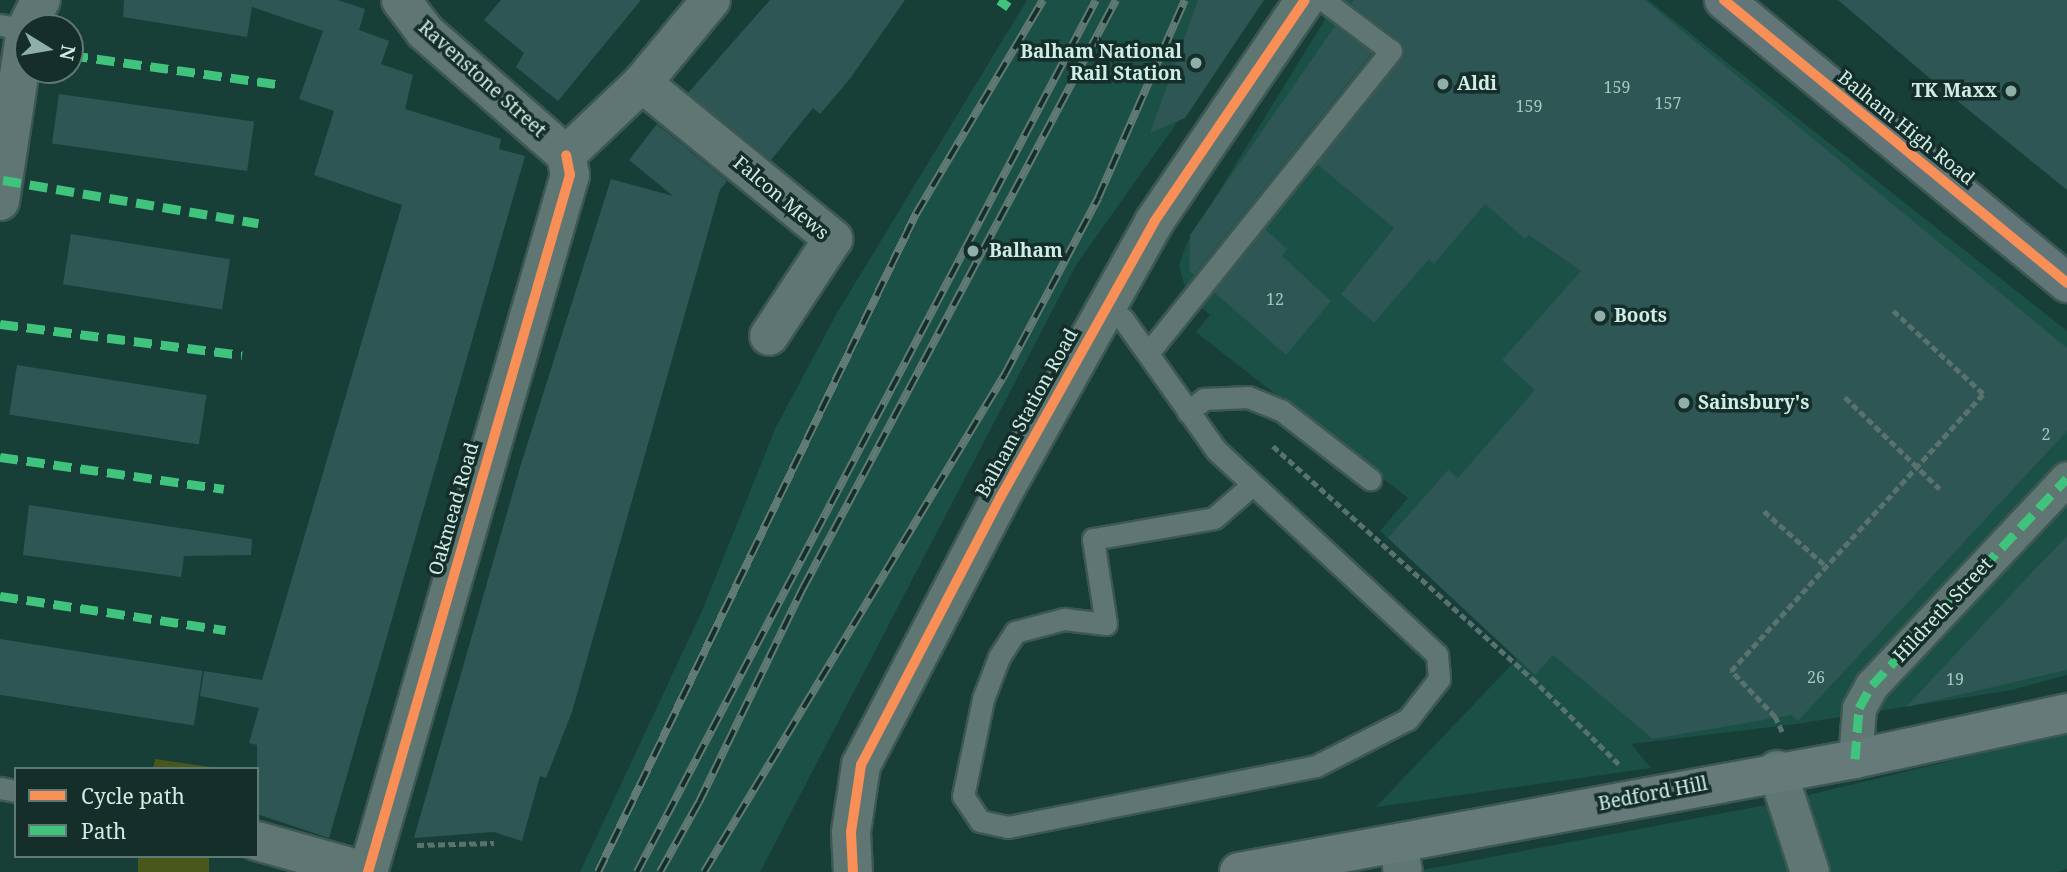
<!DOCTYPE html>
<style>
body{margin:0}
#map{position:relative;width:2067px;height:872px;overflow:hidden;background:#183e38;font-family:"Noto Serif",serif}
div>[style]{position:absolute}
.built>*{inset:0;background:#1a5046}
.green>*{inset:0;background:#48571b;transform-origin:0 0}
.building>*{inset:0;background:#2d5654;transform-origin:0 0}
.path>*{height:4.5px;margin-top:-2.25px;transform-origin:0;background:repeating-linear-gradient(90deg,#59726e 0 7px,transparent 0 10.5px)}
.roads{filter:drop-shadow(2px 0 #3d5853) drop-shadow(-2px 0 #3d5853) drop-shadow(0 2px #3d5853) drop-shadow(0 -2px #3d5853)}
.service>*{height:21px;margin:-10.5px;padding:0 10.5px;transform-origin:10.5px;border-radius:10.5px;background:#5f7672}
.pedestrian>*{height:33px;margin:-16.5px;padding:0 16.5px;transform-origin:16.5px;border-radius:16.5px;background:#5f7672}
.minor>*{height:38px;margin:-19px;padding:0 19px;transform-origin:19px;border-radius:19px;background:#5f7672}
.secondary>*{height:38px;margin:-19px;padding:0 19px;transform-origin:19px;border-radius:19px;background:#657a79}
.trunk>*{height:38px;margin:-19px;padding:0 19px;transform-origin:19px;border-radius:19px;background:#627578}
.rail>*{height:8px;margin-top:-4px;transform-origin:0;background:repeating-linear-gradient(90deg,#152e29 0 16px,#627a74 0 32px);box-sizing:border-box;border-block:2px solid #627a74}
.quiet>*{height:9px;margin-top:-4.5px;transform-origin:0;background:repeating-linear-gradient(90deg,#40c37c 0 18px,transparent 0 27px)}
.cycleway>*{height:10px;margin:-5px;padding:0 5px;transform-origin:5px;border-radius:5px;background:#f78f57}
.dots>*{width:19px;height:19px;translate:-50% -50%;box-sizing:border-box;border:4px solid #152e29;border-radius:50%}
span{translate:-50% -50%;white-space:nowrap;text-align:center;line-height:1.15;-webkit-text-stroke:7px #152e29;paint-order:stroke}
.number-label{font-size:16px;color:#a6c7c1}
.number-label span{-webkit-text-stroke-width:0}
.poi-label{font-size:19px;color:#cfede5;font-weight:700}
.right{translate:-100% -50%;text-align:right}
.left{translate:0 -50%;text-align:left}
.street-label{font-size:19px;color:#cfede5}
.legend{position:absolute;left:14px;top:767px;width:245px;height:91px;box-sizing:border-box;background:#152e29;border:2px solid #5f7a74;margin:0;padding:9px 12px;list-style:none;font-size:21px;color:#cfede5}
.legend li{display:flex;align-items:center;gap:14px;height:35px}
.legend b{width:35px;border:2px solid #5f7a74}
.north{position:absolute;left:14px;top:14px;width:70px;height:70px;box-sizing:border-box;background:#152e29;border:2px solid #5f7a74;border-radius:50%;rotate:101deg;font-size:19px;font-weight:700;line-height:28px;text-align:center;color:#cfede5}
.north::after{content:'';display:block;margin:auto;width:24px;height:32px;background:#8fb0a8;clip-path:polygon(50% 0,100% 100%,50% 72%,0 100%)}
</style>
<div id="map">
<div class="built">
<div style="clip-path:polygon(1027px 0,1264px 0,1076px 265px,760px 872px,580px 872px,702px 611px,776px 427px,837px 313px)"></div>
<div style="clip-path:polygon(1337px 0,1648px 0,2067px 331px,2067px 675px,2012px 690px,1796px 724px,1631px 744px,1651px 768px,1376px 807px,1517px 659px,1380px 531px,1408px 498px,1196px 332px,1210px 315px,1187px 295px,1179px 265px,1186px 245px)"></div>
<div style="clip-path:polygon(2067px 733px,2067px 869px,2057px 872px,1412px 872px,1766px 805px)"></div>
</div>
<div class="green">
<div style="clip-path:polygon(155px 759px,217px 768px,217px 769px,153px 769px)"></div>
<div style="left:138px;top:856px;width:71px;height:16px"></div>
</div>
<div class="building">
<div style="clip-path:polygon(124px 0,338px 0,365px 9px,359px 30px,389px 41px,381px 64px,413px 75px,405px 109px,501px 139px,499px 149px,525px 156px,329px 838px,257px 814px,257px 745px,249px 743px,259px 708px,200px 696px,204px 671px,262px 680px,402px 205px,314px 175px,334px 111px,299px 99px,323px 31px,252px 7px,247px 37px,123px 17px)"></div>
<div style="clip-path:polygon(501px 0,641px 0,558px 101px,516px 67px,524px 53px,484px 20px)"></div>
<div style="clip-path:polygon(770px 0,905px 0,849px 80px,820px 114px,813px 108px,771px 160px,688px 93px)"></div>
<div style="clip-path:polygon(1198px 0,1264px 0,1185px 118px,1150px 133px)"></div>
<div style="clip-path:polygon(1354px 0,1645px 0,2067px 348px,2067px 431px,1798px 721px,1792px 715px,1653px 739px,1553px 655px,1535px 675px,1388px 538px,1448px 470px,1458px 478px,1535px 390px,1502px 360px,1581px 271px,1529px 235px,1525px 239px,1485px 204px,1434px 264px,1429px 259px,1374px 323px,1341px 294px,1394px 228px,1317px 164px,1404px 52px,1399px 40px,1351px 4px)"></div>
<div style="clip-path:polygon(1838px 0,2067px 0,2067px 190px,1933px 81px)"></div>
<div style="clip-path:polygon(1335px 26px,1372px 53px,1194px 275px,1189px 270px,1190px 235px)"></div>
<div style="left:59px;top:94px;width:197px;height:50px;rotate:8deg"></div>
<div style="clip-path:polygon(657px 124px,727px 181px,720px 190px,572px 712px,546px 778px,540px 776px,522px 841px,494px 832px,414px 838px,521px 464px,611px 179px,673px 196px,629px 160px)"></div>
<div style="clip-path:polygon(1265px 229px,1287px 249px,1282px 256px,1331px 301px,1286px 355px,1214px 292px)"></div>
<div style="left:71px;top:234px;width:161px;height:51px;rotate:9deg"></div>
<div style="left:17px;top:365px;width:192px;height:50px;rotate:9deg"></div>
<div style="clip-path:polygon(29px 505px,252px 539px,251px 555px,184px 556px,181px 577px,23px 555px)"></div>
<div style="clip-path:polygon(2067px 536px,2067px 670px,1906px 707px,2036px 568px)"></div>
<div style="left:0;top:639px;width:205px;height:55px;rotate:9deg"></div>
</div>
<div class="path">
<div style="left:1845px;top:397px;width:132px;rotate:44.1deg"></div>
<div style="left:1273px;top:446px;width:348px;rotate:41.9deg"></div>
<div style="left:1532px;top:678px;width:122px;rotate:44.7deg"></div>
<div style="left:1764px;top:511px;width:83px;rotate:41.6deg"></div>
<div style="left:1782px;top:732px;width:17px;rotate:-115deg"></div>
<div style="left:1775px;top:717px;width:64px;rotate:-133.7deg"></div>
<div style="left:1731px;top:671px;width:374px;rotate:-47.7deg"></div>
<div style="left:1983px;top:394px;width:124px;rotate:-137.3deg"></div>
<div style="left:417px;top:845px;width:77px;rotate:-1.5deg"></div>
</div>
<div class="roads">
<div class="service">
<div style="left:0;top:25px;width:26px;rotate:9deg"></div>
<div style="left:1105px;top:306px;width:22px;rotate:36deg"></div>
<div style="left:1123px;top:319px;width:161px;rotate:54.6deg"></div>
<div style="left:1216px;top:450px;width:301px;rotate:42.8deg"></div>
<div style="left:1437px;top:655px;width:24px;rotate:85deg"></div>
<div style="left:1439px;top:679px;width:51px;rotate:127.8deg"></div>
<div style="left:1408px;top:719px;width:103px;rotate:152.9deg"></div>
<div style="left:1316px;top:766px;width:314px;rotate:168.8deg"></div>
<div style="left:1008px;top:827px;width:29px;rotate:-168deg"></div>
<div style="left:980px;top:821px;width:30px;rotate:-124deg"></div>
<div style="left:963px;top:796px;width:99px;rotate:-78.3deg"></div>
<div style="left:983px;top:699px;width:45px;rotate:-69.1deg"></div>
<div style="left:999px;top:657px;width:30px;rotate:-57deg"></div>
<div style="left:1015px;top:632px;width:51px;rotate:-14.9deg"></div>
<div style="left:1064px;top:619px;width:42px;rotate:6.8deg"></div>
<div style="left:1106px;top:624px;width:86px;rotate:-98.7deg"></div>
<div style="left:1093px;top:539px;width:123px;rotate:-9.8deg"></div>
<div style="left:1214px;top:518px;width:49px;rotate:-40.9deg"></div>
<div style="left:1148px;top:353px;width:388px;rotate:-51.2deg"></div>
<div style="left:1391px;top:51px;width:85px;rotate:-143.1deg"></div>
<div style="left:1188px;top:412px;width:21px;rotate:-39deg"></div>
<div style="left:1204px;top:399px;width:44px;rotate:-2.6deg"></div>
<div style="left:1248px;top:397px;width:35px;rotate:22deg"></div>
<div style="left:1281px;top:410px;width:113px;rotate:37.8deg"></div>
<div style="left:0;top:788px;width:16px;rotate:11deg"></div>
</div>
<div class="pedestrian">
<div style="left:1855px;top:759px;width:51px;rotate:-85.5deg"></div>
<div style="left:1859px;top:708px;width:26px;rotate:-61deg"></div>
<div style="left:1872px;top:685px;width:284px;rotate:-46.7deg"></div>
</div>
<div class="minor">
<div style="left:401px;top:0;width:39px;rotate:53deg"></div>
<div style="left:424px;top:31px;width:189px;rotate:41.1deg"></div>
<div style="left:642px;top:83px;width:247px;rotate:39.2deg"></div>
<div style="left:833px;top:239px;width:116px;rotate:123.4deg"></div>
<div style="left:566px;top:155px;width:105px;rotate:-43.5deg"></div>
<div style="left:642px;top:83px;width:108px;rotate:-50.3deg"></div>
<div style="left:0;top:201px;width:174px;rotate:-81.4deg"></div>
<div style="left:26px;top:29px;width:33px;rotate:-63deg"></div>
<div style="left:1777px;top:770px;width:107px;rotate:72.1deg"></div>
<div style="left:257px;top:841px;width:115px;rotate:15.6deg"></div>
<div style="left:1399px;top:845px;width:27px;rotate:82deg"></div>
<div style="left:368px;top:872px;width:726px;rotate:-73.84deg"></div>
<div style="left:570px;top:175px;width:20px;rotate:-101deg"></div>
<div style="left:853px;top:872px;width:40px;rotate:-92.9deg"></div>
<div style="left:851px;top:832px;width:68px;rotate:-81.5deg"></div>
<div style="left:861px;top:765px;width:301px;rotate:-62.5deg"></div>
<div style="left:1000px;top:498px;width:316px;rotate:-60.8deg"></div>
<div style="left:1154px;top:222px;width:268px;rotate:-55.8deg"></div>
</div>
<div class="secondary">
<div style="left:1239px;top:872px;width:626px;rotate:-10.39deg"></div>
<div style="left:1855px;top:759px;width:217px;rotate:-12.2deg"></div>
</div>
<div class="trunk">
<div style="left:1724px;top:0;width:445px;rotate:39.5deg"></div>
</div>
</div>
<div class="rail">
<div style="left:598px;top:872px;width:731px;rotate:-64.21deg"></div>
<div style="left:916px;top:214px;width:249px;rotate:-59.3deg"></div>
<div style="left:637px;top:872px;width:985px;rotate:-62.24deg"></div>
<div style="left:660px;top:872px;width:80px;rotate:-60.9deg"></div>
<div style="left:699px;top:802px;width:238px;rotate:-64.1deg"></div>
<div style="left:803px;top:588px;width:666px;rotate:-61.97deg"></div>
<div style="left:704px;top:872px;width:582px;rotate:-58.85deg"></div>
<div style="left:1005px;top:374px;width:199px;rotate:-62.1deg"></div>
<div style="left:1098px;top:198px;width:216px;rotate:-66.3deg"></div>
</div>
<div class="quiet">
<div style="left:999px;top:0;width:12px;rotate:35deg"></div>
<div style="left:23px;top:48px;width:5px;rotate:11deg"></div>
<div style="left:70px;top:55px;width:209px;rotate:8deg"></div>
<div style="left:3px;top:180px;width:259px;rotate:9.6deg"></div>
<div style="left:0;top:324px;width:244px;rotate:7.3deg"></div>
<div style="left:0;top:457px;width:226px;rotate:8.1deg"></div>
<div style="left:0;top:596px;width:228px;rotate:8.6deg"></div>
<div style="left:1855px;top:759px;width:51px;rotate:-85.5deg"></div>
<div style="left:1859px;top:708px;width:26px;rotate:-61deg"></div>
<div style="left:1872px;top:685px;width:284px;rotate:-46.7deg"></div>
</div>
<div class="cycleway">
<div style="left:1724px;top:0;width:445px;rotate:39.5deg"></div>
<div style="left:368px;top:872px;width:726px;rotate:-73.84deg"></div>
<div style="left:570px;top:175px;width:20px;rotate:-101deg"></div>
<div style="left:853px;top:872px;width:40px;rotate:-92.9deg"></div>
<div style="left:851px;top:832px;width:68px;rotate:-81.5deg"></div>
<div style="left:861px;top:765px;width:301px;rotate:-62.5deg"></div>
<div style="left:1000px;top:498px;width:316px;rotate:-60.8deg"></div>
<div style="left:1154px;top:222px;width:268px;rotate:-55.8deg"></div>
</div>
<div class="dots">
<div style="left:1196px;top:63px;background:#8fb0a8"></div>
<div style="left:1443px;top:84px;background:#8fb0a8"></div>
<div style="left:2011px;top:91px;background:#8fb0a8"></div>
<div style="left:973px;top:251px;background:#8fb0a8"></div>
<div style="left:1600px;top:316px;background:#8fb0a8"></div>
<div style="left:1684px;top:403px;background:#8fb0a8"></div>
</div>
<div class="number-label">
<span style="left:1617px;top:87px">159</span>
<span style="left:1668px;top:103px">157</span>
<span style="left:1529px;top:106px">159</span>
<span style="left:1275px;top:299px">12</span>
<span style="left:2046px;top:434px">2</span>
<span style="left:1816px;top:677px">26</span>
<span style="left:1955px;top:679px">19</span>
</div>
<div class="poi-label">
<span class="right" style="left:1182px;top:63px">Balham National<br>Rail Station</span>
<span class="left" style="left:1457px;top:84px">Aldi</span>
<span class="right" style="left:1997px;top:91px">TK Maxx</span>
<span class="left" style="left:989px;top:251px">Balham</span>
<span class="left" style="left:1614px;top:316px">Boots</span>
<span class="left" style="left:1698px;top:403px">Sainsbury's</span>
</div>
<div class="street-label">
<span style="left:482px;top:79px;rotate:42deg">Ravenstone Street</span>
<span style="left:1906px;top:128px;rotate:39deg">Balham High Road</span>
<span style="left:781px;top:198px;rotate:40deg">Falcon Mews</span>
<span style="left:1027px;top:413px;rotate:-61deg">Balham Station Road</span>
<span style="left:454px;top:509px;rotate:-74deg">Oakmead Road</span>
<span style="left:1943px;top:610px;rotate:-47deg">Hildreth Street</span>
<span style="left:1653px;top:794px;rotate:-11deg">Bedford Hill</span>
</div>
<ul class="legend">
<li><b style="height:9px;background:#f78f57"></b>Cycle path</li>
<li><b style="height:9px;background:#40c37c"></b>Path</li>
</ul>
<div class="north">N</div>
</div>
